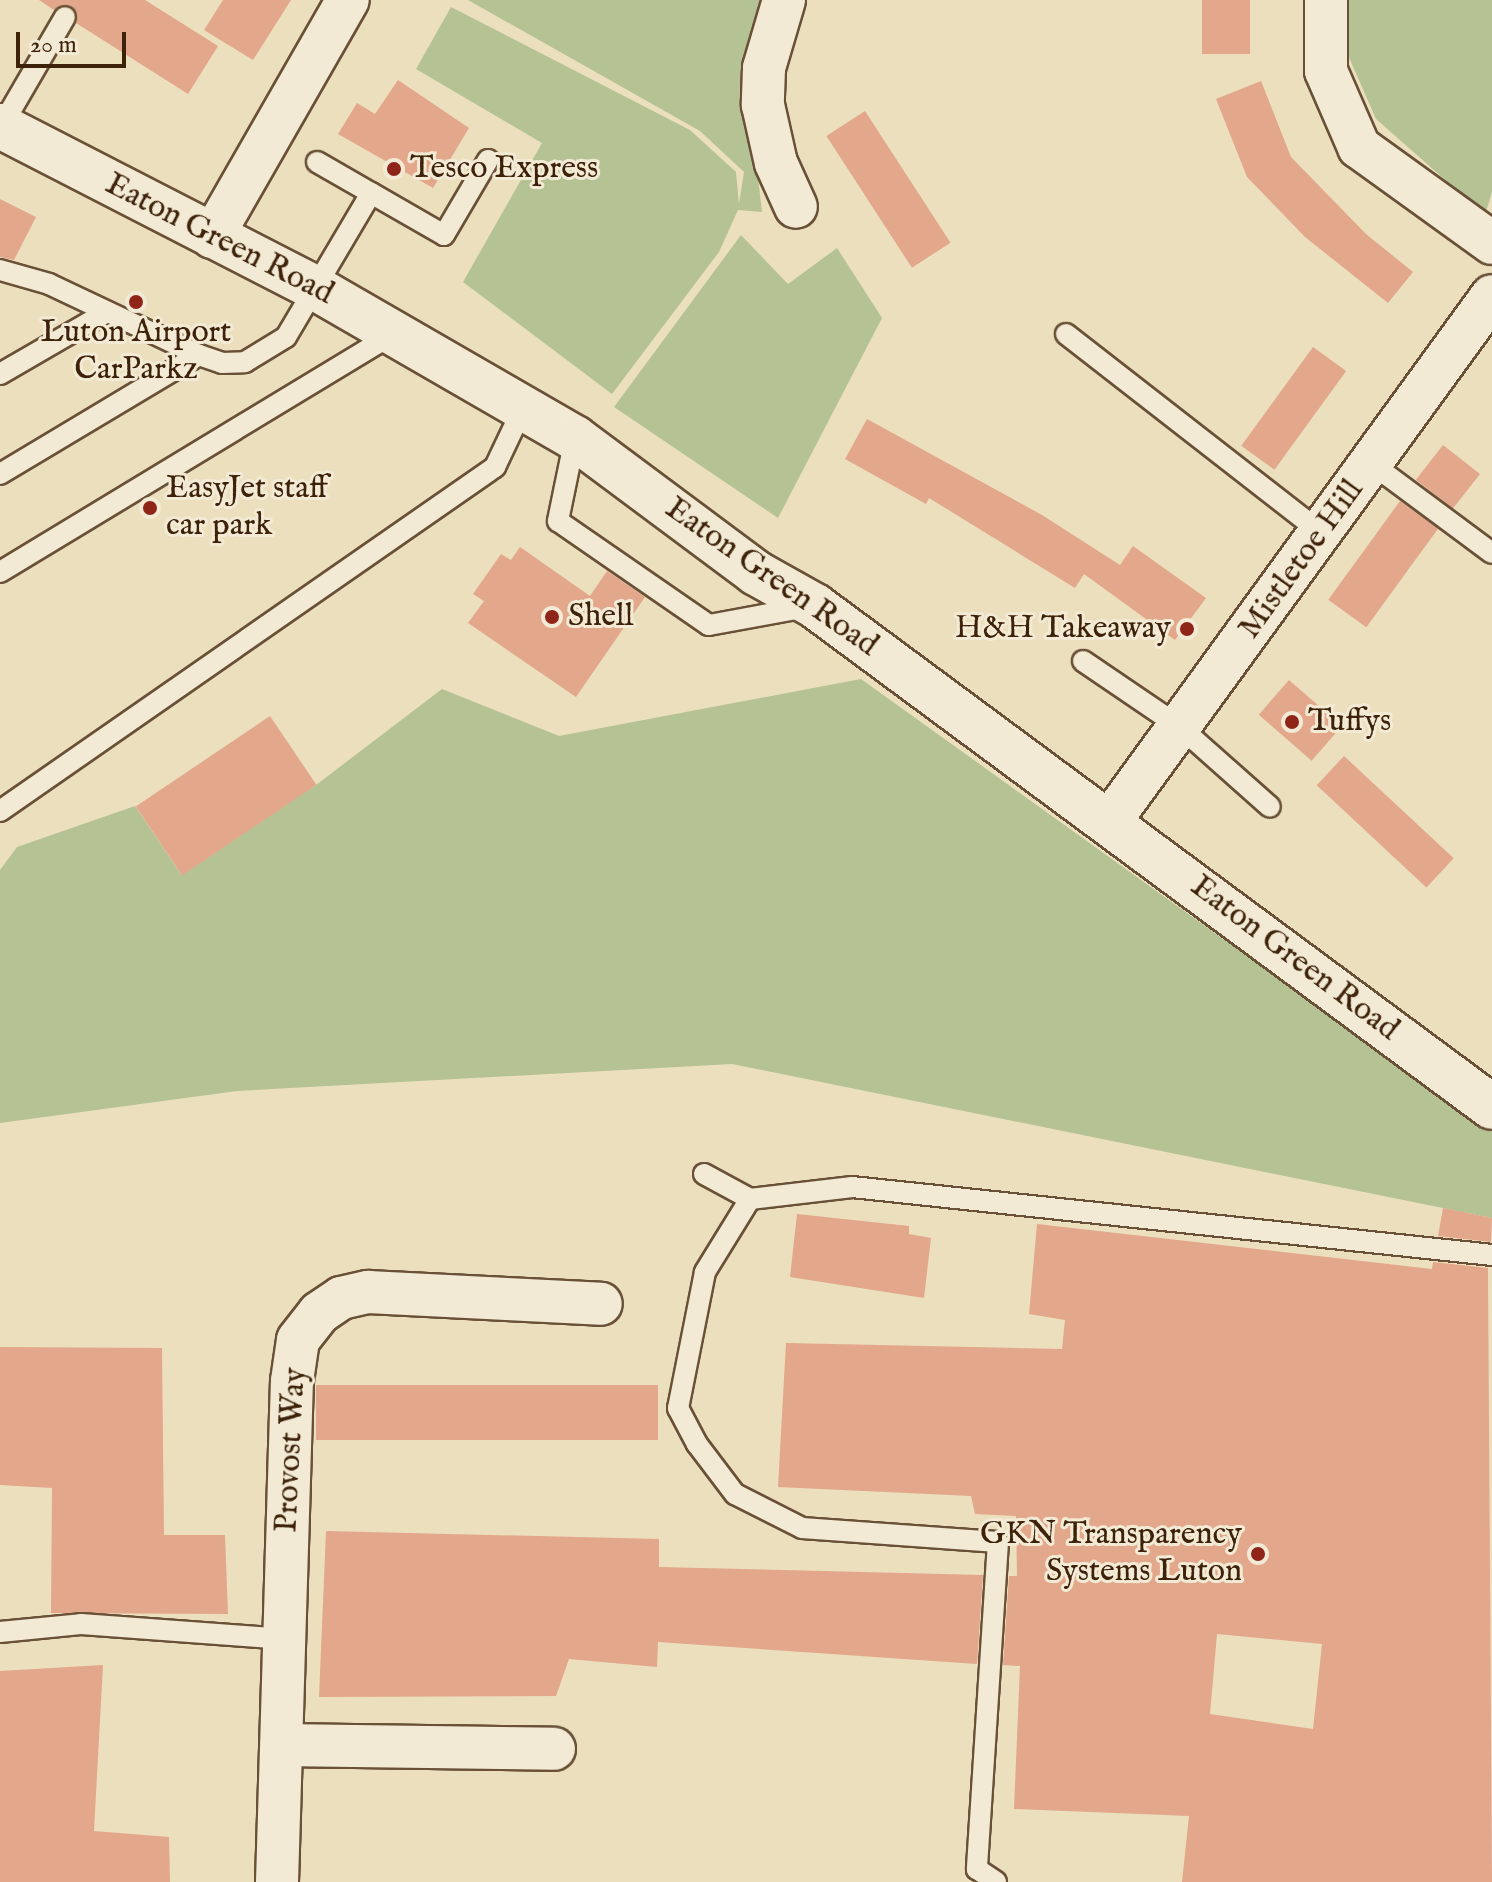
<!DOCTYPE html>
<style>
body{margin:0}
#map{position:relative;width:1492px;height:1882px;overflow:hidden;background:#ebdfbe;font-family:"IM FELL English",serif}
div>[style]{position:absolute}
.green>*{inset:0;background:#b5c294}
.building>*{inset:0;background:#e3a78b;transform-origin:0 0}
.roads{filter:drop-shadow(2px 0 #695036) drop-shadow(-2px 0 #695036) drop-shadow(0 2px #695036) drop-shadow(0 -2px #695036)}
.service>*{height:20px;margin:-10px;padding:0 10px;transform-origin:10px;border-radius:10px;background:#f2ead5}
.minor>*{height:42px;margin:-21px;padding:0 21px;transform-origin:21px;border-radius:21px;background:#f2ead5}
.tertiary>*{height:44px;margin:-22px;padding:0 22px;transform-origin:22px;border-radius:22px;background:#f2ead5}
.dots>*{width:22px;height:22px;translate:-50% -50%;box-sizing:border-box;border:4px solid #f2ead5;border-radius:50%}
span{translate:-50% -50%;white-space:nowrap;text-align:center;line-height:1.15;-webkit-text-stroke:6px #f2ead5;paint-order:stroke}
.poi-label{font-size:32px;color:#3e2109}
.left{translate:0 -50%;text-align:left}
.right{translate:-100% -50%;text-align:right}
.street-label{font-size:32px;color:#3e2109}
.scale{position:absolute;left:16px;top:32px;width:110px;height:36px;box-sizing:border-box;border:4px solid #3e2109;border-top:0;padding-left:10px;font-size:24px;line-height:28px;white-space:nowrap;color:#3e2109;-webkit-text-stroke:6px #f2ead5;paint-order:stroke}
</style>
<div id="map">
<div class="green">
<div style="clip-path:polygon(468px 0,761px 0,752px 126px,762px 212px,738px 210px,719px 252px,612px 394px,463px 282px,542px 143px,416px 69px,451px 7px,690px 130px,736px 172px,739px 204px,744px 172px,700px 131px)"></div>
<div style="clip-path:polygon(1347px 0,1492px 0,1492px 192px,1485px 215px,1376px 119px,1340px 37px)"></div>
<div style="clip-path:polygon(741px 235px,788px 284px,837px 248px,882px 318px,778px 518px,614px 407px)"></div>
<div style="clip-path:polygon(861px 679px,1492px 1132px,1492px 1218px,732px 1064px,237px 1091px,0 1123px,0 870px,17px 847px,135px 806px,181px 874px,316px 785px,442px 689px,559px 736px)"></div>
</div>
<div class="building">
<div style="clip-path:polygon(39px 0,145px 0,218px 46px,188px 94px,76px 23px,72px 6px,54px 10px)"></div>
<div style="clip-path:polygon(223px 0,291px 0,253px 60px,204px 30px)"></div>
<div style="left:1202px;top:0;width:48px;height:54px"></div>
<div style="clip-path:polygon(398px 80px,469px 128px,433px 188px,338px 134px,357px 103px,375px 114px)"></div>
<div style="clip-path:polygon(1261px 81px,1291px 157px,1366px 234px,1413px 272px,1388px 303px,1305px 237px,1247px 177px,1216px 99px)"></div>
<div style="left:865px;top:111px;width:157px;height:46px;rotate:57deg"></div>
<div style="clip-path:polygon(0 199px,36px 217px,14px 260px,0 257px)"></div>
<div style="left:1313px;top:347px;width:41px;height:122px;rotate:36deg"></div>
<div style="clip-path:polygon(867px 419px,1042px 515px,1120px 565px,1133px 546px,1206px 598px,1175px 640px,1084px 574px,1075px 588px,929px 498px,926px 504px,845px 459px)"></div>
<div style="left:1443px;top:445px;width:47px;height:44px;rotate:38deg"></div>
<div style="left:1400px;top:501px;width:47px;height:122px;rotate:36deg"></div>
<div style="clip-path:polygon(520px 547px,590px 596px,607px 571px,645px 597px,576px 697px,468px 623px,484px 601px,473px 594px,501px 554px,511px 560px)"></div>
<div style="left:1289px;top:680px;width:70px;height:46px;rotate:41deg"></div>
<div style="left:270px;top:716px;width:83px;height:162px;rotate:56deg"></div>
<div style="left:1344px;top:756px;width:150px;height:40px;rotate:43deg"></div>
<div style="clip-path:polygon(1443px 1208px,1492px 1218px,1491px 1242px,1438px 1236px)"></div>
<div style="clip-path:polygon(797px 1214px,909px 1226px,909px 1234px,931px 1238px,924px 1298px,790px 1277px)"></div>
<div style="clip-path:polygon(evenodd,1037px 1224px,1432px 1269px,1433px 1262px,1488px 1268px,1492px 1882px,1182px 1882px,1189px 1816px,1014px 1809px,1020px 1666px,1003px 1665px,1009px 1576px,1017px 1576px,1016px 1516px,975px 1514px,971px 1496px,778px 1487px,786px 1343px,1062px 1349px,1065px 1320px,1029px 1314px,1037px 1224px,1217px 1634px,1322px 1644px,1313px 1729px,1210px 1714px,1217px 1634px)"></div>
<div style="clip-path:polygon(0 1347px,162px 1348px,164px 1535px,225px 1535px,228px 1614px,51px 1613px,52px 1488px,0 1485px)"></div>
<div style="left:316px;top:1385px;width:342px;height:55px"></div>
<div style="clip-path:polygon(326px 1531px,659px 1539px,659px 1567px,983px 1575px,977px 1664px,658px 1642px,657px 1667px,569px 1659px,556px 1696px,319px 1697px)"></div>
<div style="clip-path:polygon(103px 1665px,94px 1831px,169px 1837px,170px 1882px,0 1882px,0 1671px)"></div>
</div>
<div class="roads">
<div class="service">
<div style="left:1px;top:127px;width:127px;rotate:-59.8deg"></div>
<div style="left:317px;top:162px;width:62px;rotate:29.9deg"></div>
<div style="left:0;top:270px;width:51px;rotate:15.9deg"></div>
<div style="left:49px;top:284px;width:166px;rotate:25.3deg"></div>
<div style="left:199px;top:355px;width:24px;rotate:19deg"></div>
<div style="left:222px;top:363px;width:23px;rotate:-2deg"></div>
<div style="left:245px;top:362px;width:48px;rotate:-31.4deg"></div>
<div style="left:286px;top:337px;width:167px;rotate:-59.4deg"></div>
<div style="left:371px;top:193px;width:84px;rotate:29.9deg"></div>
<div style="left:444px;top:235px;width:87px;rotate:-59.6deg"></div>
<div style="left:1066px;top:334px;width:324px;rotate:37.9deg"></div>
<div style="left:0;top:374px;width:124px;rotate:-30.1deg"></div>
<div style="left:575px;top:438px;width:85px;rotate:101.6deg"></div>
<div style="left:558px;top:521px;width:183px;rotate:34.6deg"></div>
<div style="left:709px;top:625px;width:100px;rotate:-10.4deg"></div>
<div style="left:1372px;top:464px;width:149px;rotate:36.6deg"></div>
<div style="left:0;top:474px;width:232px;rotate:-30.9deg"></div>
<div style="left:0;top:572px;width:461px;rotate:-31.2deg"></div>
<div style="left:1083px;top:661px;width:117px;rotate:34.2deg"></div>
<div style="left:1180px;top:727px;width:120px;rotate:41.6deg"></div>
<div style="left:0;top:811px;width:603px;rotate:-34.8deg"></div>
<div style="left:495px;top:467px;width:68px;rotate:-64.6deg"></div>
<div style="left:704px;top:1174px;width:52px;rotate:28.5deg"></div>
<div style="left:750px;top:1199px;width:103px;rotate:-6.7deg"></div>
<div style="left:852px;top:1187px;width:644px;rotate:6.06deg"></div>
<div style="left:750px;top:1199px;width:86px;rotate:121.7deg"></div>
<div style="left:705px;top:1272px;width:139px;rotate:101.2deg"></div>
<div style="left:678px;top:1408px;width:41px;rotate:62.2deg"></div>
<div style="left:697px;top:1444px;width:63px;rotate:52.8deg"></div>
<div style="left:735px;top:1494px;width:75px;rotate:26.9deg"></div>
<div style="left:802px;top:1528px;width:196px;rotate:4.1deg"></div>
<div style="left:998px;top:1542px;width:328px;rotate:93.7deg"></div>
<div style="left:977px;top:1869px;width:23px;rotate:34deg"></div>
<div style="left:0;top:1632px;width:81px;rotate:-5.6deg"></div>
<div style="left:81px;top:1624px;width:205px;rotate:4.2deg"></div>
</div>
<div class="minor">
<div style="left:784px;top:0;width:71px;rotate:106.4deg"></div>
<div style="left:764px;top:68px;width:37px;rotate:92deg"></div>
<div style="left:763px;top:105px;width:59px;rotate:77.4deg"></div>
<div style="left:776px;top:163px;width:48px;rotate:65.6deg"></div>
<div style="left:1326px;top:0;width:71px;rotate:90deg"></div>
<div style="left:1326px;top:71px;width:83px;rotate:66.5deg"></div>
<div style="left:1359px;top:147px;width:164px;rotate:35.8deg"></div>
<div style="left:212px;top:237px;width:273px;rotate:-60.2deg"></div>
<div style="left:1110px;top:821px;width:649px;rotate:-53.96deg"></div>
<div style="left:283px;top:1745px;width:271px;rotate:0.8deg"></div>
<div style="left:277px;top:1882px;width:501px;rotate:-88.29deg"></div>
<div style="left:292px;top:1381px;width:41px;rotate:-81.7deg"></div>
<div style="left:298px;top:1340px;width:34px;rotate:-52deg"></div>
<div style="left:319px;top:1313px;width:27px;rotate:-34deg"></div>
<div style="left:341px;top:1298px;width:28px;rotate:-13deg"></div>
<div style="left:368px;top:1292px;width:233px;rotate:2.9deg"></div>
</div>
<div class="tertiary">
<div style="left:0;top:126px;width:356px;rotate:27.2deg"></div>
<div style="left:317px;top:289px;width:298px;rotate:30deg"></div>
<div style="left:575px;top:438px;width:226px;rotate:36.7deg"></div>
<div style="left:756px;top:573px;width:68px;rotate:29.2deg"></div>
<div style="left:815px;top:606px;width:842px;rotate:36.5deg"></div>
</div>
</div>
<div class="dots">
<div style="left:394px;top:169px;background:#8f2418"></div>
<div style="left:136px;top:302px;background:#8f2418"></div>
<div style="left:150px;top:508px;background:#8f2418"></div>
<div style="left:552px;top:617px;background:#8f2418"></div>
<div style="left:1187px;top:629px;background:#8f2418"></div>
<div style="left:1292px;top:722px;background:#8f2418"></div>
<div style="left:1258px;top:1554px;background:#8f2418"></div>
</div>
<div class="poi-label">
<span class="left" style="left:410px;top:169px">Tesco Express</span>
<span style="left:136px;top:352px">Luton Airport<br>CarParkz</span>
<span class="left" style="left:166px;top:508px">EasyJet staff<br>car park</span>
<span class="left" style="left:568px;top:617px">Shell</span>
<span class="right" style="left:1171px;top:629px">H&amp;H Takeaway</span>
<span class="left" style="left:1308px;top:722px">Tuffys</span>
<span class="right" style="left:1242px;top:1554px">GKN Transparency<br>Systems Luton</span>
</div>
<div class="street-label">
<span style="left:219px;top:240px;rotate:27deg">Eaton Green Road</span>
<span style="left:1302px;top:560px;rotate:-54deg">Mistletoe Hill</span>
<span style="left:771px;top:578px;rotate:35deg">Eaton Green Road</span>
<span style="left:1294px;top:959px;rotate:37deg">Eaton Green Road</span>
<span style="left:292px;top:1450px;rotate:-87deg">Provost Way</span>
</div>
<div class="scale">20 m</div>
</div>
